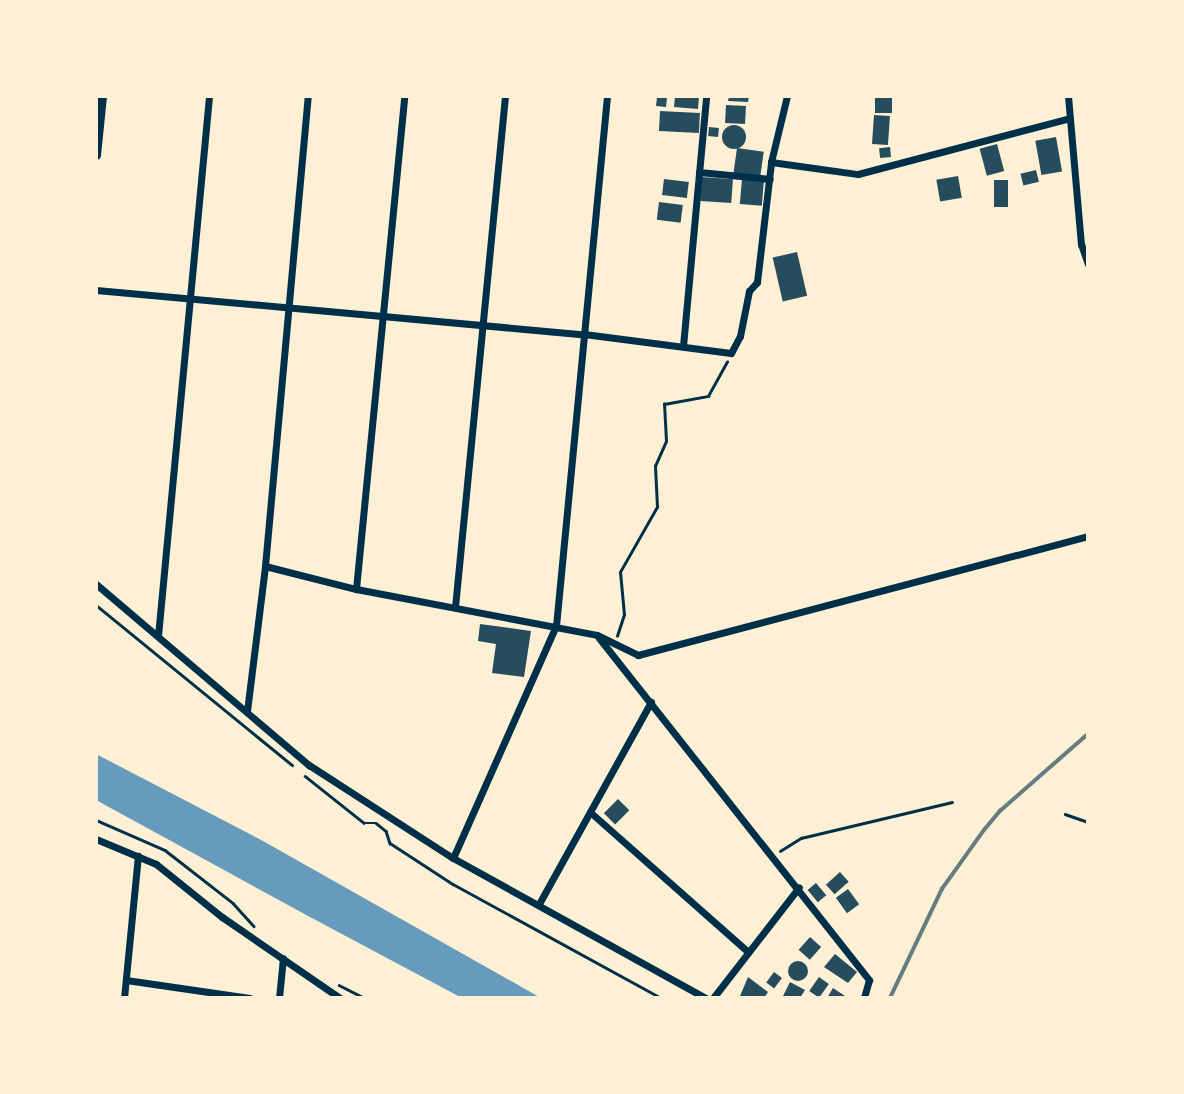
<!DOCTYPE html>
<style>
body{margin:0}
#map{position:relative;width:1184px;height:1094px;overflow:hidden;background:#fdf0d5;font-family:"Source Serif 4",serif}
div>[style]{position:absolute}
.water>*{inset:0;background:#669bbc}
.building>*{inset:0;background:#264d5e;transform-origin:0 0}
.round{border-radius:50%}
.path>*{height:2.5px;margin:-1.25px;padding:0 1.25px;transform-origin:1.25px;border-radius:1.25px;background:#003049}
.minor>*{height:7px;margin:-3.5px;padding:0 3.5px;transform-origin:3.5px;border-radius:3.5px;background:#003049}
.tertiary>*{height:9px;margin:-4.5px;padding:0 4.5px;transform-origin:4.5px;border-radius:4.5px;background:#003049}
.rail>*{height:3.5px;margin:-1.75px;padding:0 1.75px;transform-origin:1.75px;border-radius:1.75px;background:#657d81}
span{translate:-50% -50%;white-space:nowrap;text-align:center;line-height:1.15;-webkit-text-stroke:5px #fdf0d5;paint-order:stroke}
.frame{position:absolute;inset:0;border:98px solid #fdf0d5;pointer-events:none}
</style>
<div id="map">
<div class="water">
<div style="clip-path:polygon(96px 754px,263px 841px,541px 998px,462px 998px,310px 917px,96px 800px)"></div>
</div>
<div class="building">
<div style="clip-path:polygon(675px 96px,699px 96px,698px 109px,674px 107px)"></div>
<div style="clip-path:polygon(729px 96px,749px 96px,748px 102px,728px 101px)"></div>
<div style="left:875px;top:96px;width:17px;height:17px"></div>
<div style="left:657px;top:97px;width:10px;height:9px;rotate:6deg"></div>
<div style="left:726px;top:105px;width:20px;height:18px;rotate:3deg"></div>
<div style="left:660px;top:111px;width:40px;height:20px;rotate:3deg"></div>
<div style="left:874px;top:115px;width:16px;height:29px;rotate:4deg"></div>
<div class="round" style="left:722px;top:125px;width:24px;height:24px"></div>
<div style="left:709px;top:127px;width:10px;height:9px;rotate:6deg"></div>
<div style="left:1056px;top:137px;width:35px;height:21px;rotate:80deg"></div>
<div style="left:997px;top:144px;width:28px;height:18px;rotate:75deg"></div>
<div style="left:890px;top:147px;width:10px;height:11px;rotate:84deg"></div>
<div style="left:737px;top:148px;width:27px;height:25px;rotate:8deg"></div>
<div style="left:1036px;top:170px;width:12px;height:16px;rotate:76deg"></div>
<div style="left:958px;top:176px;width:22px;height:22px;rotate:80deg"></div>
<div style="left:702px;top:177px;width:31px;height:24px;rotate:4deg"></div>
<div style="left:664px;top:179px;width:25px;height:16px;rotate:7deg"></div>
<div style="left:742px;top:179px;width:22px;height:25px;rotate:5deg"></div>
<div style="left:994px;top:180px;width:14px;height:27px"></div>
<div style="left:659px;top:202px;width:24px;height:18px;rotate:7deg"></div>
<div style="left:797px;top:252px;width:45px;height:25px;rotate:77deg"></div>
<div style="clip-path:polygon(480px 624px,531px 631px,524px 677px,492px 673px,496px 644px,478px 641px)"></div>
<div style="left:618px;top:799px;width:16px;height:20px;rotate:45deg"></div>
<div style="left:840px;top:872px;width:13px;height:19px;rotate:48deg"></div>
<div style="left:816px;top:883px;width:16px;height:11px;rotate:50deg"></div>
<div style="left:848px;top:889px;width:19px;height:15px;rotate:54deg"></div>
<div style="left:810px;top:937px;width:15px;height:17px;rotate:42deg"></div>
<div style="clip-path:polygon(835px 954px,857px 972px,848px 983px,824px 967px)"></div>
<div class="round" style="left:788px;top:961px;width:20px;height:20px"></div>
<div style="left:774px;top:972px;width:10px;height:13px;rotate:37deg"></div>
<div style="clip-path:polygon(748px 977px,768px 992px,764px 998px,740px 996px)"></div>
<div style="left:819px;top:977px;width:12px;height:17px;rotate:35deg"></div>
<div style="clip-path:polygon(790px 982px,805px 990px,800px 998px,782px 998px)"></div>
<div style="clip-path:polygon(833px 988px,848px 998px,827px 998px)"></div>
</div>
<div class="path">
<div style="left:96px;top:605px;width:253px;rotate:39.2deg"></div>
<div style="left:617px;top:636px;width:22px;rotate:-72deg"></div>
<div style="left:624px;top:615px;width:43px;rotate:-95.3deg"></div>
<div style="left:620px;top:572px;width:75px;rotate:-60.4deg"></div>
<div style="left:657px;top:507px;width:41px;rotate:-92.8deg"></div>
<div style="left:655px;top:466px;width:27px;rotate:-66deg"></div>
<div style="left:666px;top:441px;width:37px;rotate:-93deg"></div>
<div style="left:664px;top:404px;width:45px;rotate:-10.3deg"></div>
<div style="left:708px;top:396px;width:39px;rotate:-61deg"></div>
<div style="left:305px;top:776px;width:75px;rotate:38.5deg"></div>
<div style="left:364px;top:823px;width:12px"></div>
<div style="left:376px;top:823px;width:13px;rotate:39deg"></div>
<div style="left:386px;top:831px;width:13px;rotate:72deg"></div>
<div style="left:390px;top:843px;width:75px;rotate:33.1deg"></div>
<div style="left:453px;top:884px;width:237px;rotate:28.7deg"></div>
<div style="left:1065px;top:814px;width:24px;rotate:19deg"></div>
<div style="left:96px;top:820px;width:75px;rotate:23.5deg"></div>
<div style="left:165px;top:850px;width:86px;rotate:37.9deg"></div>
<div style="left:233px;top:903px;width:31px;rotate:48deg"></div>
<div style="left:780px;top:851px;width:25px;rotate:-32deg"></div>
<div style="left:801px;top:838px;width:155px;rotate:-13.4deg"></div>
<div style="left:339px;top:985px;width:29px;rotate:27deg"></div>
</div>
<div class="minor">
<div style="left:1068px;top:96px;width:149px;rotate:85deg"></div>
<div style="left:1081px;top:244px;width:21px;rotate:71deg"></div>
<div style="left:771px;top:162px;width:88px;rotate:7.9deg"></div>
<div style="left:858px;top:174px;width:219px;rotate:-14.8deg"></div>
<div style="left:699px;top:172px;width:71px;rotate:5.6deg"></div>
<div style="left:96px;top:290px;width:490px;rotate:5.2deg"></div>
<div style="left:584px;top:334px;width:148px;rotate:7.4deg"></div>
<div style="left:731px;top:353px;width:19px;rotate:-62deg"></div>
<div style="left:740px;top:336px;width:46px;rotate:-78.7deg"></div>
<div style="left:749px;top:291px;width:12px;rotate:-48deg"></div>
<div style="left:757px;top:282px;width:121px;rotate:-83.3deg"></div>
<div style="left:771px;top:162px;width:68px;rotate:-76.4deg"></div>
<div style="left:683px;top:346px;width:251px;rotate:-84.7deg"></div>
<div style="left:265px;top:566px;width:94px;rotate:14.2deg"></div>
<div style="left:356px;top:589px;width:245px;rotate:10.8deg"></div>
<div style="left:597px;top:635px;width:46px;rotate:26deg"></div>
<div style="left:638px;top:655px;width:465px;rotate:-14.8deg"></div>
<div style="left:96px;top:584px;width:280px;rotate:40.4deg"></div>
<div style="left:309px;top:765px;width:171px;rotate:32.9deg"></div>
<div style="left:453px;top:858px;width:289px;rotate:29deg"></div>
<div style="left:356px;top:589px;width:495px;rotate:-84.4deg"></div>
<div style="left:455px;top:607px;width:513px;rotate:-84.41deg"></div>
<div style="left:158px;top:636px;width:542px;rotate:-84.6deg"></div>
<div style="left:599px;top:638px;width:436px;rotate:51.7deg"></div>
<div style="left:869px;top:980px;width:19px;rotate:106deg"></div>
<div style="left:247px;top:711px;width:146px;rotate:-82.9deg"></div>
<div style="left:265px;top:566px;width:472px;rotate:-84.8deg"></div>
<div style="left:590px;top:812px;width:211px;rotate:41.5deg"></div>
<div style="left:96px;top:839px;width:65px;rotate:22.6deg"></div>
<div style="left:156px;top:864px;width:85px;rotate:38.8deg"></div>
<div style="left:222px;top:917px;width:143px;rotate:34.5deg"></div>
<div style="left:453px;top:858px;width:254px;rotate:-66.1deg"></div>
<div style="left:556px;top:626px;width:532px;rotate:-84.5deg"></div>
<div style="left:540px;top:902px;width:229px;rotate:-61deg"></div>
<div style="left:126px;top:980px;width:125px;rotate:8.3deg"></div>
<div style="left:124px;top:998px;width:143px;rotate:-84.4deg"></div>
<div style="left:279px;top:998px;width:40px;rotate:-84.3deg"></div>
<div style="left:713px;top:998px;width:140px;rotate:-52.2deg"></div>
</div>
<div class="tertiary">
<div style="left:96px;top:155px;width:59px;rotate:-84.2deg"></div>
</div>
<div class="rail">
<div style="left:890px;top:998px;width:121px;rotate:-64.5deg"></div>
<div style="left:942px;top:889px;width:72px;rotate:-54.6deg"></div>
<div style="left:984px;top:830px;width:25px;rotate:-50deg"></div>
<div style="left:1000px;top:811px;width:117px;rotate:-41.2deg"></div>
</div>
<div class="frame"></div>
</div>
